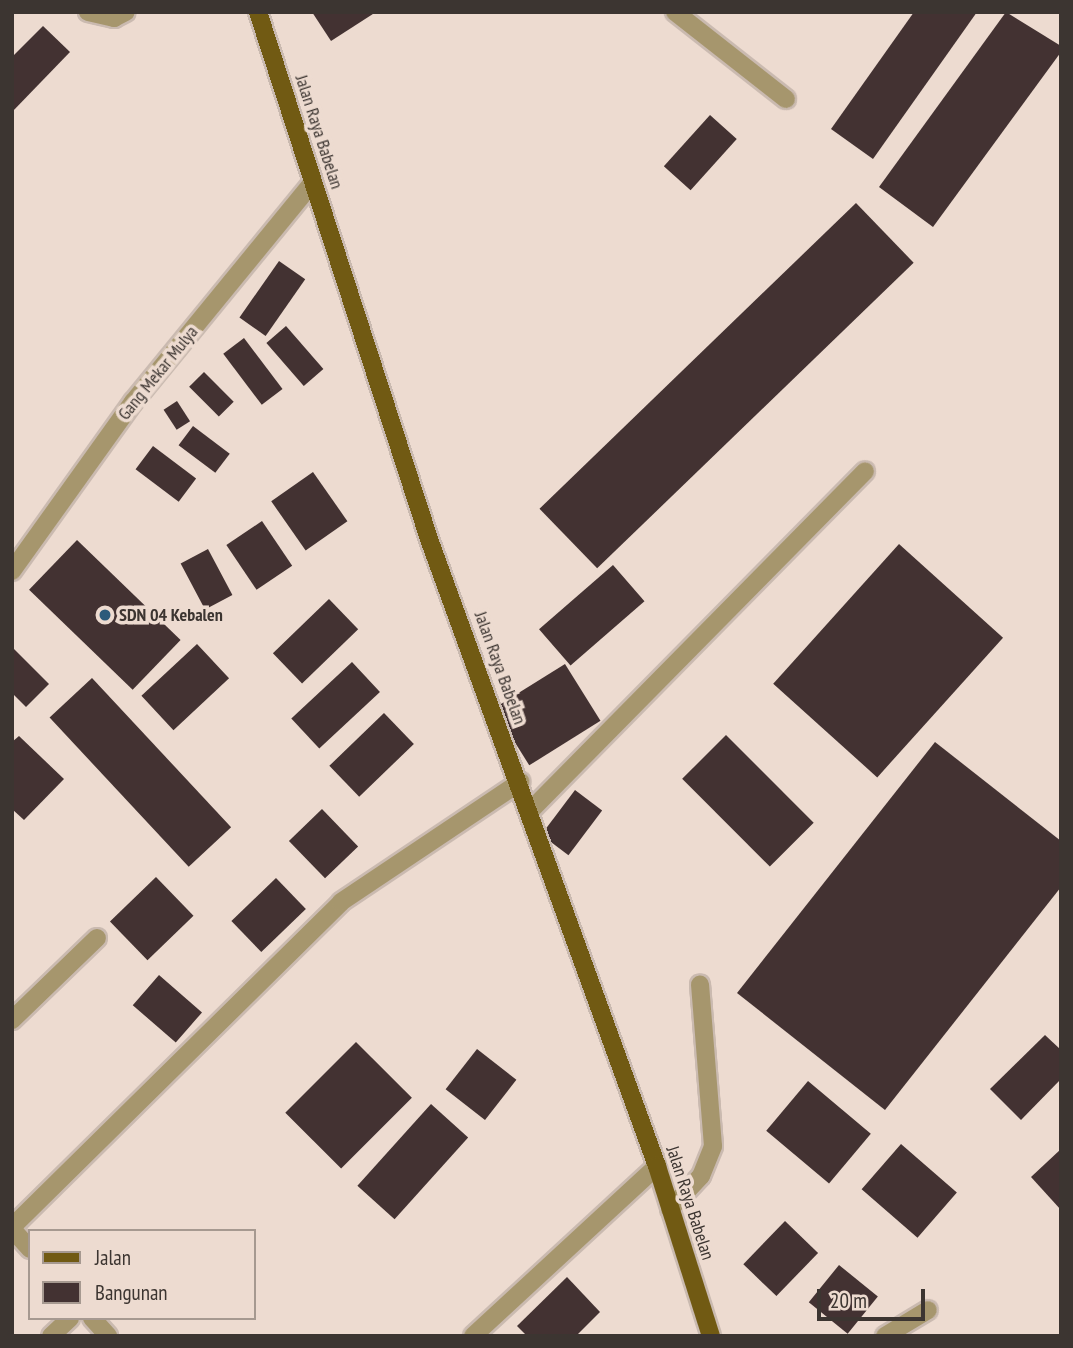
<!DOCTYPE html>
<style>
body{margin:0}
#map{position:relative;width:1073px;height:1348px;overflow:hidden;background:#eddbd0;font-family:"PT Sans Narrow",sans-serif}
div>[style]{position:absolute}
.building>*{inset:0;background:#433232;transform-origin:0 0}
.roads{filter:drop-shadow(2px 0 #cabab0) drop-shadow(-2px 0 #cabab0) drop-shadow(0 2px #cabab0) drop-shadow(0 -2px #cabab0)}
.minor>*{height:18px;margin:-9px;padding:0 9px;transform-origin:9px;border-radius:9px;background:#a6966d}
.major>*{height:18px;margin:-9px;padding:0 9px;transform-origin:9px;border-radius:9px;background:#715a13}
.dots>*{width:19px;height:19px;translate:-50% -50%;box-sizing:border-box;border:4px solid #eddbd0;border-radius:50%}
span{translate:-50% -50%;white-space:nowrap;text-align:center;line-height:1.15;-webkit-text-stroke:7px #eddbd0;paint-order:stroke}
.street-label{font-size:18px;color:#3c3531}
.poi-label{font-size:18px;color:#3c3531;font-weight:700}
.left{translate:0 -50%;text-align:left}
.frame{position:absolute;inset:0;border:14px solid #3c3531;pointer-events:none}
.legend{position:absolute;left:28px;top:1229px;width:228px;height:91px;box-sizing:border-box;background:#eddbd0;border:2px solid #a69990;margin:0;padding:9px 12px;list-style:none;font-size:21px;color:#3c3531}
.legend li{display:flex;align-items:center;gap:14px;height:35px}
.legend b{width:35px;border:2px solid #a69990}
.scale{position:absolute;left:817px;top:1289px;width:108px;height:32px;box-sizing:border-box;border:4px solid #3c3531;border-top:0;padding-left:9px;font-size:21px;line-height:24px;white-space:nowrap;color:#3c3531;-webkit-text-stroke:5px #eddbd0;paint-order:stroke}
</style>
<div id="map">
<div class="building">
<div style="clip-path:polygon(312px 12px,376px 12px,331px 41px)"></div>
<div style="clip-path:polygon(914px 12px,977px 12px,873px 159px,831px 129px)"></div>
<div style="clip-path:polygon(1006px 12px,1061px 46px,1061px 52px,933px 227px,879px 187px)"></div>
<div style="clip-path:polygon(43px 26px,70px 52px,12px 112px,12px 57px)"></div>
<div style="left:710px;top:115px;width:36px;height:69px;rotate:42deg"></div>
<div style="left:856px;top:203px;width:83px;height:440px;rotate:46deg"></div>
<div style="left:279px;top:261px;width:32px;height:69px;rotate:35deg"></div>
<div style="left:286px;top:326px;width:57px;height:26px;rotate:49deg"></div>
<div style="left:244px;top:338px;width:64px;height:26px;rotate:53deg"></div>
<div style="left:204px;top:372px;width:42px;height:21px;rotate:45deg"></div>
<div style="left:177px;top:401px;width:24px;height:16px;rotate:57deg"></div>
<div style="left:193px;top:426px;width:46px;height:24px;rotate:37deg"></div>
<div style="left:153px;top:446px;width:54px;height:29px;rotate:37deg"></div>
<div style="left:313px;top:472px;width:60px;height:51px;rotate:55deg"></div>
<div style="left:262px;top:521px;width:54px;height:43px;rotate:56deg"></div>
<div style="left:77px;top:540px;width:144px;height:69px;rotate:44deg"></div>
<div style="left:899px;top:544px;width:140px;height:188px;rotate:42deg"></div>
<div style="left:208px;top:549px;width:52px;height:31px;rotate:62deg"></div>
<div style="left:613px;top:565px;width:48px;height:98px;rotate:49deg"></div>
<div style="left:329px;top:599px;width:42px;height:78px;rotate:46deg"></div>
<div style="left:197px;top:644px;width:47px;height:76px;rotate:47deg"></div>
<div style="clip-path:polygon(12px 647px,49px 684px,26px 707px,12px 693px)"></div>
<div style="left:352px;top:662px;width:41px;height:83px;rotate:47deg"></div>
<div style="left:565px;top:664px;width:67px;height:84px;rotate:58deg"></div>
<div style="left:92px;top:678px;width:204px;height:58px;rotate:47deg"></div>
<div style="left:384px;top:713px;width:43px;height:76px;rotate:46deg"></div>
<div style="left:726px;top:735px;width:124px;height:62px;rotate:45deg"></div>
<div style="clip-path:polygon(19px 736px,64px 779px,24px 820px,12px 809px,12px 742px)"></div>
<div style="clip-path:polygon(935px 742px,1061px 841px,1061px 887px,885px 1110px,737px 993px)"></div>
<div style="left:575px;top:790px;width:34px;height:56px;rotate:37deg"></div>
<div style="left:322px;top:809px;width:52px;height:46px;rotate:46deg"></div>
<div style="left:156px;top:877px;width:54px;height:64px;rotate:46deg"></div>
<div style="left:276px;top:878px;width:43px;height:62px;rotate:46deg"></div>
<div style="left:159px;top:975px;width:57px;height:40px;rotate:41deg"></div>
<div style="clip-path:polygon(1045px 1035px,1061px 1050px,1061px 1079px,1021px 1120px,990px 1089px)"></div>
<div style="left:356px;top:1042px;width:79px;height:100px;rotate:45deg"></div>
<div style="left:477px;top:1049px;width:50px;height:51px;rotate:38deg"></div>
<div style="left:808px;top:1081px;width:82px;height:65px;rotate:40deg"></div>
<div style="left:431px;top:1104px;width:50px;height:110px;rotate:42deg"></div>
<div style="left:901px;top:1144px;width:74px;height:60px;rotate:41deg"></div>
<div style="clip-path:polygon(1061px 1149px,1061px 1210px,1031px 1177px)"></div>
<div style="left:785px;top:1221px;width:46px;height:60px;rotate:44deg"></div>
<div style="left:839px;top:1265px;width:50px;height:48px;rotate:39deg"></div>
<div style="clip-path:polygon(567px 1277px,600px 1312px,576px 1336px,527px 1336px,517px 1326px)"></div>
</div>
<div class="roads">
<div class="minor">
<div style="left:88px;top:12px;width:27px;rotate:13deg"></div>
<div style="left:114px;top:18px;width:13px;rotate:-27deg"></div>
<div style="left:675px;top:12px;width:141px;rotate:38.1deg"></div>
<div style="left:12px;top:571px;width:208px;rotate:-54.4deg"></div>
<div style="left:133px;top:402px;width:284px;rotate:-50.7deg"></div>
<div style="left:530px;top:811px;width:477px;rotate:-45.4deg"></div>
<div style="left:12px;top:1020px;width:118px;rotate:-44deg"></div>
<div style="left:670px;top:1209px;width:45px;rotate:-46.8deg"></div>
<div style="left:701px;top:1176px;width:32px;rotate:-68deg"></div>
<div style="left:713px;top:1146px;width:162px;rotate:-94.6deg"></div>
<div style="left:12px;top:1227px;width:462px;rotate:-44.6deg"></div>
<div style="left:341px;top:902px;width:216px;rotate:-33.8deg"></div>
<div style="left:12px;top:1229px;width:27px;rotate:48deg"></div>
<div style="left:92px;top:1318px;width:24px;rotate:48deg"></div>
<div style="left:51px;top:1336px;width:26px;rotate:-43deg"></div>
<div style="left:473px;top:1336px;width:251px;rotate:-42.7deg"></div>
<div style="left:885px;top:1336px;width:50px;rotate:-31.2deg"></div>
</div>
<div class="major">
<div style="left:258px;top:12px;width:554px;rotate:72.02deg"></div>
<div style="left:429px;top:539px;width:667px;rotate:70.02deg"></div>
<div style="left:657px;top:1166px;width:178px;rotate:72.4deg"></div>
</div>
</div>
<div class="dots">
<div style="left:105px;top:615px;background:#2d5b7a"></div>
</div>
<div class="street-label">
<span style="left:319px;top:132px;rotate:72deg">Jalan Raya Babelan</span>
<span style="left:158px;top:373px;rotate:-51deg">Gang Mekar Mulya</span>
<span style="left:500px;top:668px;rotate:70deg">Jalan Raya Babelan</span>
<span style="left:690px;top:1203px;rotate:72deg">Jalan Raya Babelan</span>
</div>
<div class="poi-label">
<span class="left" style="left:119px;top:615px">SDN 04 Kebalen</span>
</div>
<div class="frame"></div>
<ul class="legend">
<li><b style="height:9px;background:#715a13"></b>Jalan</li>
<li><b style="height:19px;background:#433232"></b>Bangunan</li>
</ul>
<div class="scale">20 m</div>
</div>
